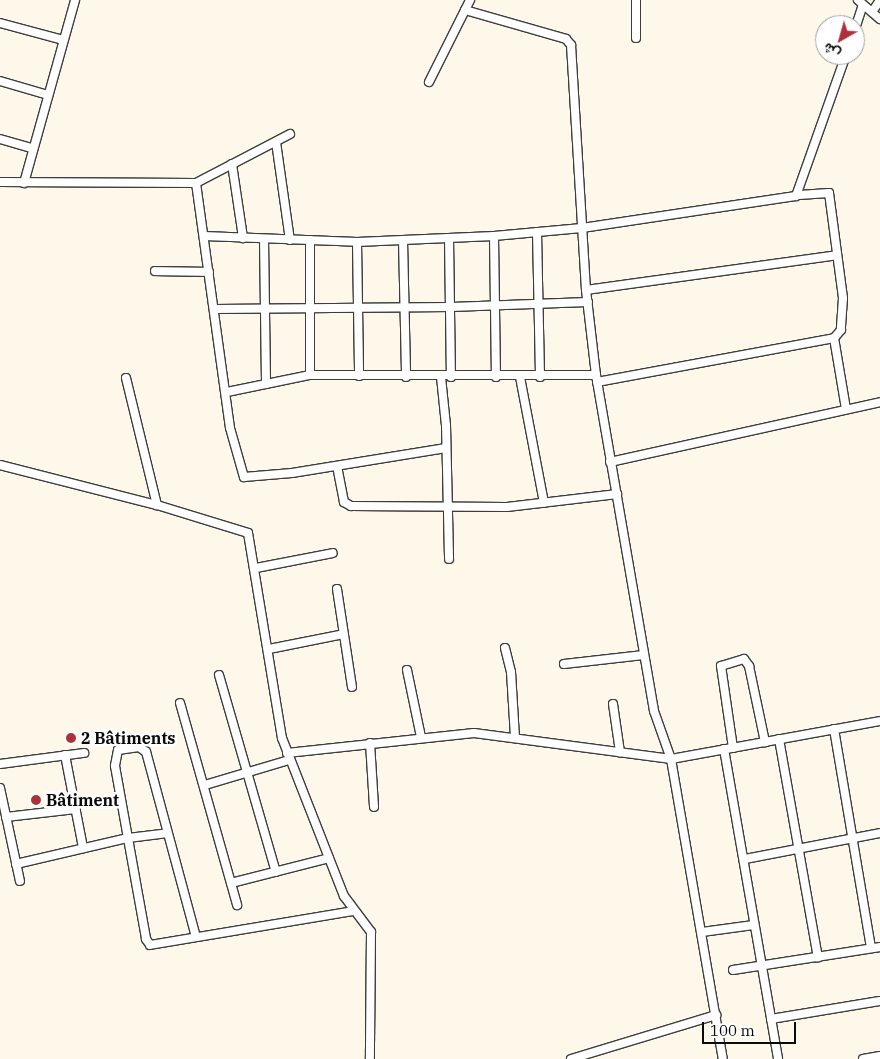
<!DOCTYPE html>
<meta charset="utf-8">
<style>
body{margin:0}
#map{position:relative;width:880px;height:1059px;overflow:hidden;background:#fdf8ea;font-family:"IBM Plex Serif",Vazirmatn,serif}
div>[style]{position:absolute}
.roads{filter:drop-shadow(1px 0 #3d3d3d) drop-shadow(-1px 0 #3d3d3d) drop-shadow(0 1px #3d3d3d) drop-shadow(0 -1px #3d3d3d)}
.minor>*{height:8px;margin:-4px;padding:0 4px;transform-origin:4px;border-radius:4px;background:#fff}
.dots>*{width:14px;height:14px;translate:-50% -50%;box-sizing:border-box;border:2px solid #fff;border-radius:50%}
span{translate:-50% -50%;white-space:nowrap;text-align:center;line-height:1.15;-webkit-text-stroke:5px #fff;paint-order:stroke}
.poi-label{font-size:16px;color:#0a0a0a;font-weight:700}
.left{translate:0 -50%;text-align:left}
.north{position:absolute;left:815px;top:15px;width:50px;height:50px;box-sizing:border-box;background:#fff;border:1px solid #9d9d9d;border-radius:50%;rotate:218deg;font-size:14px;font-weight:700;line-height:20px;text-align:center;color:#0a0a0a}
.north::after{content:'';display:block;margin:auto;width:18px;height:22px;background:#ab323c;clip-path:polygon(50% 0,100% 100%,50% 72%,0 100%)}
.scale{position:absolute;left:702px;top:1022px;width:94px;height:22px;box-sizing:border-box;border:2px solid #0a0a0a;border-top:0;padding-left:6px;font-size:15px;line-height:18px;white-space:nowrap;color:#0a0a0a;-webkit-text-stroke:4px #fff;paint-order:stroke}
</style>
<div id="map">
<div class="roads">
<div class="minor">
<div style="left:636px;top:0;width:38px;rotate:90deg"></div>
<div style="left:858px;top:0;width:29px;rotate:41deg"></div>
<div style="left:465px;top:10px;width:105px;rotate:16deg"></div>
<div style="left:566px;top:39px;width:8px;rotate:50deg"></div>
<div style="left:571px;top:45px;width:245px;rotate:86.5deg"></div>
<div style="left:586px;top:290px;width:86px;rotate:83.3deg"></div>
<div style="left:596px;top:375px;width:341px;rotate:80.2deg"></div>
<div style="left:654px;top:711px;width:51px;rotate:70.5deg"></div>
<div style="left:671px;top:759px;width:212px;rotate:-10.3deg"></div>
<div style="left:872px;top:12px;width:14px;rotate:-56deg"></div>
<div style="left:0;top:23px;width:65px;rotate:15.1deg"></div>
<div style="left:855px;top:29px;width:25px;rotate:-72deg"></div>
<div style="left:0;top:81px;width:50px;rotate:16.3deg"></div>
<div style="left:429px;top:82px;width:92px;rotate:-63.4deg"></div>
<div style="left:0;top:139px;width:33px;rotate:16deg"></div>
<div style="left:276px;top:142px;width:99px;rotate:81.9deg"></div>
<div style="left:232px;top:164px;width:75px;rotate:81.5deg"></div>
<div style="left:0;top:182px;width:196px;rotate:0.3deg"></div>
<div style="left:196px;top:183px;width:106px;rotate:-27.5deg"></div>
<div style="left:24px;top:183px;width:190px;rotate:-74.4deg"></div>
<div style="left:196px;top:183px;width:247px;rotate:82.1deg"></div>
<div style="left:230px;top:428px;width:51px;rotate:74.1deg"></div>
<div style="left:244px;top:477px;width:48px;rotate:-4.8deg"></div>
<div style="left:292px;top:473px;width:156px;rotate:-9.2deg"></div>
<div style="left:799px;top:195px;width:30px;rotate:-4deg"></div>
<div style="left:829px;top:193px;width:106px;rotate:82.4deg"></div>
<div style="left:843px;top:298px;width:32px;rotate:94deg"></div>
<div style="left:841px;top:330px;width:11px;rotate:131deg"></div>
<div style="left:834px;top:338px;width:72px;rotate:80.4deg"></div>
<div style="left:537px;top:232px;width:145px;rotate:88.8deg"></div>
<div style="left:204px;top:236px;width:153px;rotate:2.2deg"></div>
<div style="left:357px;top:242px;width:137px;rotate:-2.5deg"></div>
<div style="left:494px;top:236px;width:88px;rotate:-5.2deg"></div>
<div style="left:582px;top:228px;width:216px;rotate:-8.5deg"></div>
<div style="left:796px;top:196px;width:150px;rotate:-70.5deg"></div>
<div style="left:494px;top:236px;width:141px;rotate:89.2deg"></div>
<div style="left:449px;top:238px;width:139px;rotate:89.2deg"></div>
<div style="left:264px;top:239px;width:145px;rotate:89.2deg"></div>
<div style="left:310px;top:240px;width:135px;rotate:90deg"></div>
<div style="left:403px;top:240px;width:137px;rotate:88.7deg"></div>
<div style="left:357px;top:242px;width:134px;rotate:89.1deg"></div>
<div style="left:155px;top:271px;width:54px;rotate:1.1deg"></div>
<div style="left:586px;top:290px;width:253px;rotate:-7.9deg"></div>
<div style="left:215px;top:309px;width:236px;rotate:-0.5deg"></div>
<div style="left:451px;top:307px;width:137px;rotate:-2.1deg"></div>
<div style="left:441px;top:377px;width:48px;rotate:84.1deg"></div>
<div style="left:446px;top:425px;width:134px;rotate:88.7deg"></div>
<div style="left:520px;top:377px;width:128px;rotate:79.2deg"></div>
<div style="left:126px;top:378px;width:131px;rotate:76.3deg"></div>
<div style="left:597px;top:382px;width:241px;rotate:-10.5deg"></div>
<div style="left:227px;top:392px;width:85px;rotate:-11.6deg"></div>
<div style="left:310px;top:375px;width:286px"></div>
<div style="left:610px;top:462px;width:277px;rotate:-12.5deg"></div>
<div style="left:0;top:465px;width:162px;rotate:14.3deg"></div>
<div style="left:157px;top:505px;width:95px;rotate:17.1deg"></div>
<div style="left:248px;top:533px;width:208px;rotate:80.6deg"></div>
<div style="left:282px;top:738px;width:170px;rotate:68.6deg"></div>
<div style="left:344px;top:896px;width:45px;rotate:53.1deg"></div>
<div style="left:371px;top:932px;width:127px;rotate:90.5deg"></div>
<div style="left:337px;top:466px;width:37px;rotate:79deg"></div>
<div style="left:344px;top:502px;width:8px;rotate:30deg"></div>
<div style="left:351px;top:506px;width:156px;rotate:0.4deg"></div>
<div style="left:507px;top:507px;width:111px;rotate:-6.7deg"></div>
<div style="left:256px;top:568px;width:78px;rotate:-11deg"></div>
<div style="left:337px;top:589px;width:99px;rotate:81.3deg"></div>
<div style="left:505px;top:648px;width:25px;rotate:76deg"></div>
<div style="left:511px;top:672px;width:65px;rotate:86.5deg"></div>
<div style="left:269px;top:649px;width:76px;rotate:-11.3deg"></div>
<div style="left:564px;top:664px;width:80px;rotate:-6.5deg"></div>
<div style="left:407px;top:670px;width:68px;rotate:78.2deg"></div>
<div style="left:219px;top:675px;width:205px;rotate:73.9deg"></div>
<div style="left:180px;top:703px;width:210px;rotate:74.2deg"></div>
<div style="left:613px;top:704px;width:49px;rotate:81.7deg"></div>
<div style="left:834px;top:729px;width:222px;rotate:80.4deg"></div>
<div style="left:779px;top:739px;width:222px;rotate:79.9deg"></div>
<div style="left:370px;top:743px;width:64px;rotate:86.4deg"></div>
<div style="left:733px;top:748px;width:83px;rotate:-98.3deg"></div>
<div style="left:721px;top:666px;width:24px;rotate:-17deg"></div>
<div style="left:744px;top:659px;width:9px;rotate:54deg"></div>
<div style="left:749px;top:666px;width:78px;rotate:78.1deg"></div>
<div style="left:724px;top:749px;width:315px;rotate:80.1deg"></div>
<div style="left:287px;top:753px;width:188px;rotate:-6.1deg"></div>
<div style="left:474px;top:733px;width:199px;rotate:7.5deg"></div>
<div style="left:671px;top:759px;width:304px;rotate:80.2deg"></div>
<div style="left:65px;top:755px;width:95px;rotate:79deg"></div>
<div style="left:0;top:764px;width:85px;rotate:-7.5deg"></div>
<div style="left:205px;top:785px;width:88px;rotate:-16.6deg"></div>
<div style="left:0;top:788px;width:95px;rotate:77.9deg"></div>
<div style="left:6px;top:817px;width:70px;rotate:-6.5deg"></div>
<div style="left:745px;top:859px;width:137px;rotate:-10.9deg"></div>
<div style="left:16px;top:864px;width:115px;rotate:-13.1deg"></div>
<div style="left:128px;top:838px;width:38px;rotate:-7deg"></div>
<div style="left:231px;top:883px;width:101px;rotate:-14.3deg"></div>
<div style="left:702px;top:932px;width:52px;rotate:-7.7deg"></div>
<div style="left:196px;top:937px;width:192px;rotate:-105.1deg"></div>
<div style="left:146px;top:752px;width:9px;rotate:-144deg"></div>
<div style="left:139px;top:747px;width:21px;rotate:172deg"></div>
<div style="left:118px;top:750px;width:16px;rotate:101deg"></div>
<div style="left:115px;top:766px;width:176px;rotate:79.8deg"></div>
<div style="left:146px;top:939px;width:7px;rotate:56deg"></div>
<div style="left:150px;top:945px;width:206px;rotate:-9.5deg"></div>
<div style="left:733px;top:970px;width:149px;rotate:-8.9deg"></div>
<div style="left:771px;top:1019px;width:110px;rotate:-9.4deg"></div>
<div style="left:571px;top:1059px;width:152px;rotate:-16.9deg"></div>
<div style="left:863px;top:1059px;width:17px;rotate:-10deg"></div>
</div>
</div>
<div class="dots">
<div style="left:71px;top:738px;background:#ab323c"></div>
<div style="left:36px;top:800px;background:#ab323c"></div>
</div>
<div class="poi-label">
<span class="left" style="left:81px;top:738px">2 Bâtiments</span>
<span class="left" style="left:46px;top:800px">Bâtiment</span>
</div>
<div class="north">ش</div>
<div class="scale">100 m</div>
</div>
